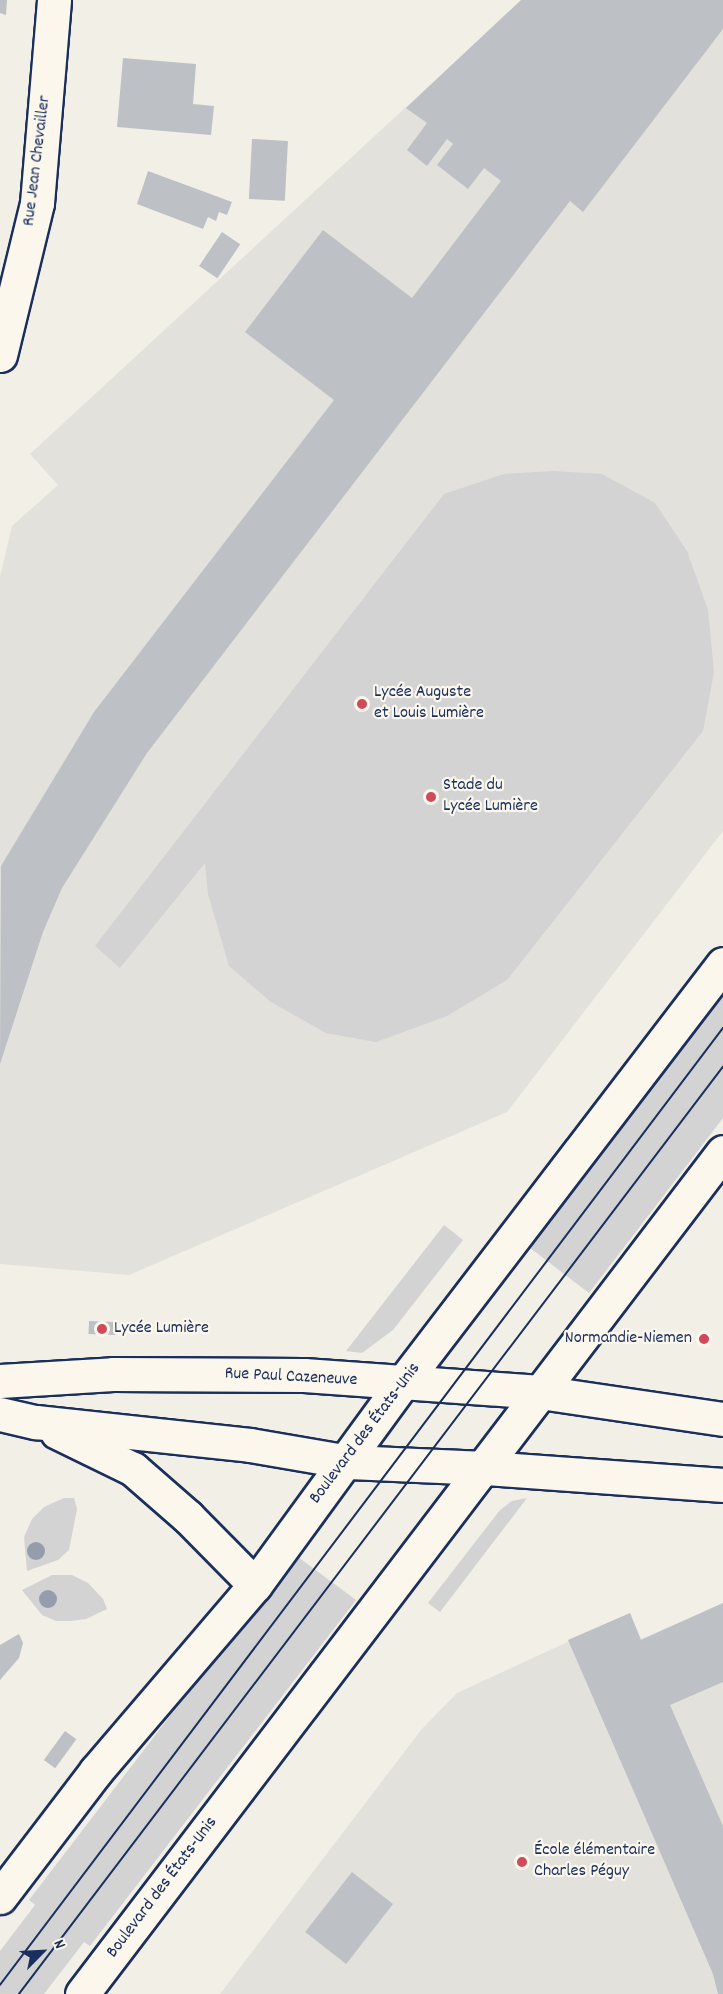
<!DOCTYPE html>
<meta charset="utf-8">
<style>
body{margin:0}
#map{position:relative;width:723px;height:1994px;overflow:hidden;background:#f2efe6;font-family:Dekko,sans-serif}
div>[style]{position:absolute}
.built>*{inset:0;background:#e2e1dc}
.green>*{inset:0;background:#d2d3d2}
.building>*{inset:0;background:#bdc0c4;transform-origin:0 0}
.roads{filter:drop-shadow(2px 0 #1b2f5e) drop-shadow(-2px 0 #1b2f5e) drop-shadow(0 2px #1b2f5e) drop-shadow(0 -2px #1b2f5e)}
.minor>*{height:33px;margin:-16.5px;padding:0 16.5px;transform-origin:16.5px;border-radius:16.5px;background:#fbf7ec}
.major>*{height:33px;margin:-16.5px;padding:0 16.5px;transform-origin:16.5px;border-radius:16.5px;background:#fbf7ec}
.tram>*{height:1.5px;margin:-0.75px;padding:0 0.75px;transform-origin:0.75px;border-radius:0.75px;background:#1b2f5e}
.trees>*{width:18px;height:18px;margin:-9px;border-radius:50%;background:#959cab}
.dots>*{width:16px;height:16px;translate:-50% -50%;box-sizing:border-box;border:3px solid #fbf7ec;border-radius:50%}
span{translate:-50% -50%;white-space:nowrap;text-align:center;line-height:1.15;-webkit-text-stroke:4.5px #fbf7ec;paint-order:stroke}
.street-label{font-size:18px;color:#1b2f5e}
.poi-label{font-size:18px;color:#1b2f5e}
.left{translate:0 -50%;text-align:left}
.right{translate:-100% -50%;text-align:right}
.north{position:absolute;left:12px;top:1922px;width:60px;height:60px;-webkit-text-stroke:4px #fbf7ec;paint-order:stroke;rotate:66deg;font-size:16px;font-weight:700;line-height:24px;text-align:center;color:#1b2f5e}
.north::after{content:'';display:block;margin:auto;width:21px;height:27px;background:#1b2f5e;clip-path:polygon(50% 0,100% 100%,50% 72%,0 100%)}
</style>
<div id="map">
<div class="built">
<div style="clip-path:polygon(522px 0,723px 0,723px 831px,507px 1112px,129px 1275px,0 1264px,0 577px,12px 526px,58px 485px,30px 454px)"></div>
<div style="clip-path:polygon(723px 1603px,723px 1994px,220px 1994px,421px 1730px,457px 1693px,630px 1613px,641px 1639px)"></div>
</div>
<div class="green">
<div style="clip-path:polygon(553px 471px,602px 474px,655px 503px,687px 551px,708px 610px,714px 672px,703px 731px,507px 980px,447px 1016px,376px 1042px,326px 1033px,271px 1002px,229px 966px,208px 894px,205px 863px,120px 968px,95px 946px,444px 494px,504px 474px)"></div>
<div style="clip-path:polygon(723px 985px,723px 1118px,589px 1293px,525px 1244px)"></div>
<div style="clip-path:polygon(444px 1225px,463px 1240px,393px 1330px,362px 1353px,346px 1351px)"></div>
<div style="clip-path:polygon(64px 1498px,74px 1498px,77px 1509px,69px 1550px,58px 1560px,27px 1571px,24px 1537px,32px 1519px,44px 1507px)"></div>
<div style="clip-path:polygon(527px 1498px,440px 1612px,428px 1603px,500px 1510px,512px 1501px)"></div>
<div style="clip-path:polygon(294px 1554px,356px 1600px,90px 1946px,84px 1942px,44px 1994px,0 1994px,0 1951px,35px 1905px,29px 1900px)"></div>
<div style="clip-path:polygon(52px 1575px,72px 1575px,88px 1583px,103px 1599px,107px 1609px,86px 1619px,71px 1621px,56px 1621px,42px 1615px,22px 1590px)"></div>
</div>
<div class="building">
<div style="clip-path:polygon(0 0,7px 0,6px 15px,0 13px)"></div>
<div style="clip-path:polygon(521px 0,723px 0,723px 29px,583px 212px,570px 201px,147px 753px,62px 888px,43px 932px,0 1064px,1px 866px,94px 712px,334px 400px,245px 332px,323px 230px,412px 298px,501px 181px,484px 168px,468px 189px,437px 165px,453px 144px,447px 139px,427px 166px,407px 150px,427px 123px,406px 108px)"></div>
<div style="clip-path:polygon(123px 58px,196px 64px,193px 104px,214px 106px,211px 135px,117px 127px)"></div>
<div style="left:252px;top:139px;width:36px;height:60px;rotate:3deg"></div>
<div style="clip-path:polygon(148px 171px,232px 202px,227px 215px,219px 212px,216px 221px,208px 217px,203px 229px,137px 204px)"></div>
<div style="left:222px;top:232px;width:22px;height:41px;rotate:34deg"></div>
<div style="left:89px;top:1321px;width:27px;height:13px;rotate:2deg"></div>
<div style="clip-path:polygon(723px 1603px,723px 1682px,670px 1705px,723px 1826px,723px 1994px,718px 1994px,713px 1974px,568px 1640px,630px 1613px,641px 1640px)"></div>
<div style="clip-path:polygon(19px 1634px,23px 1643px,19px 1658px,0 1680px,0 1645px)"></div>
<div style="left:65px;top:1731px;width:14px;height:36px;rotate:36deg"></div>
<div style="left:352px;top:1872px;width:52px;height:76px;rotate:38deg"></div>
</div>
<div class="roads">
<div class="minor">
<div style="left:0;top:355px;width:156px;rotate:-76.3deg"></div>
<div style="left:37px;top:203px;width:204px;rotate:-85.2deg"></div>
<div style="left:0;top:1381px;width:113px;rotate:-3.5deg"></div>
<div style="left:113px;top:1374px;width:191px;rotate:0.3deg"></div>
<div style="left:304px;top:1375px;width:237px;rotate:4.1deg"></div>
<div style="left:540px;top:1392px;width:185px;rotate:8.4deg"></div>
<div style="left:0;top:1414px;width:37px;rotate:13deg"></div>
<div style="left:36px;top:1422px;width:215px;rotate:6.1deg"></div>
<div style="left:250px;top:1445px;width:99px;rotate:9.8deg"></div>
<div style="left:57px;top:1432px;width:85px;rotate:26deg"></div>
<div style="left:133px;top:1469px;width:73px;rotate:41.1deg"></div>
<div style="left:188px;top:1517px;width:95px;rotate:45.4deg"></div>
<div style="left:486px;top:1468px;width:238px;rotate:4.1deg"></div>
</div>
<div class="major">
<div style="left:348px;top:1462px;width:138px;rotate:2.5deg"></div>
<div style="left:0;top:1897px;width:158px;rotate:-52.7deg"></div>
<div style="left:96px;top:1771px;width:245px;rotate:-49.5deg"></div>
<div style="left:255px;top:1585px;width:248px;rotate:-53.9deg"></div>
<div style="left:401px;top:1385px;width:530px;rotate:-52.59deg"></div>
<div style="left:82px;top:1994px;width:1058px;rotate:-52.72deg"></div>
</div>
</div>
<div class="tram">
<div style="left:0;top:1985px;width:1199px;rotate:-52.93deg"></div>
<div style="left:19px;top:1994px;width:1164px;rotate:-52.79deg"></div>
</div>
<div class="trees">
<div style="left:36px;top:1551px"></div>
<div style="left:48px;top:1599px"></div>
</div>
<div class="dots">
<div style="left:362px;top:704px;background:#d1495b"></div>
<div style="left:431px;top:797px;background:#d1495b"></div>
<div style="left:102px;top:1329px;background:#d1495b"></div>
<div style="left:704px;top:1339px;background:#d1495b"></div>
<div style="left:522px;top:1862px;background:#d1495b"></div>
</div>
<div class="street-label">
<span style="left:38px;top:161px;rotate:-83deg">Rue Jean Chevailler</span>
<span style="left:291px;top:1378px;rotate:3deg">Rue Paul Cazeneuve</span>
<span style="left:366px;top:1434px;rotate:-53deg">Boulevard des États-Unis</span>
<span style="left:163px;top:1888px;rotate:-53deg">Boulevard des États-Unis</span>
</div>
<div class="poi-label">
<span class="left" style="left:374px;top:704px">Lycée Auguste<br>et Louis Lumière</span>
<span class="left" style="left:443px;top:797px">Stade du<br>Lycée Lumière</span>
<span class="left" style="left:114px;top:1329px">Lycée Lumière</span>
<span class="right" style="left:692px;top:1339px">Normandie-Niemen</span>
<span class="left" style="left:534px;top:1862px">École élémentaire<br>Charles Péguy</span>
</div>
<div class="north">N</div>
</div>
